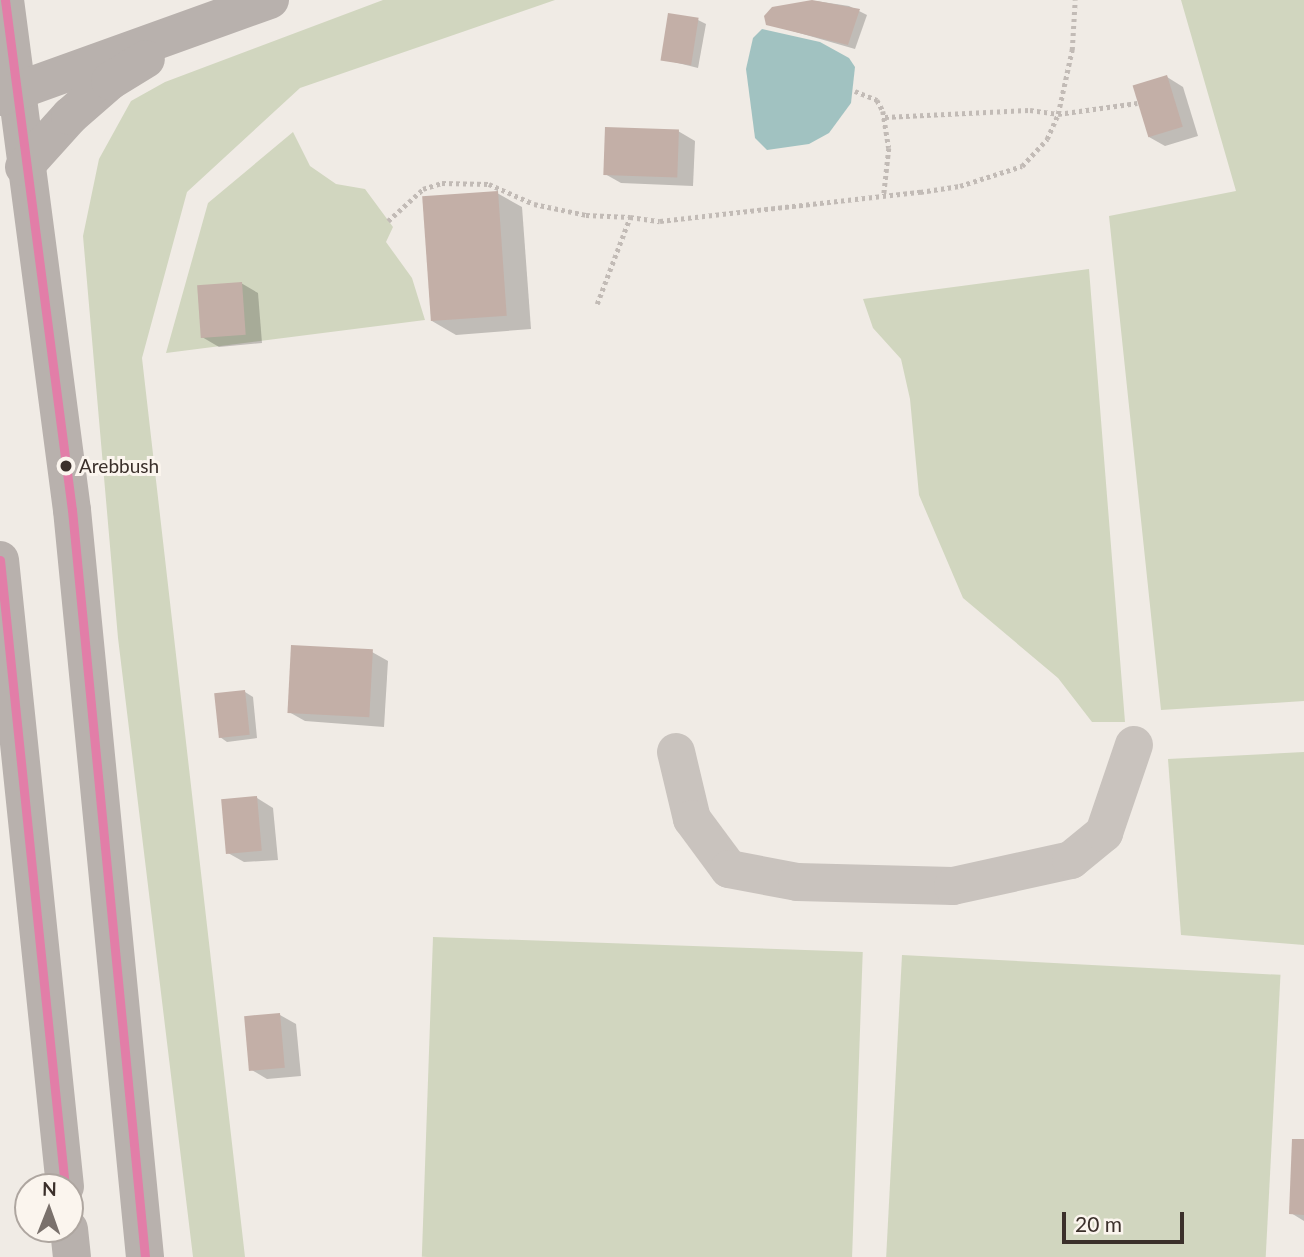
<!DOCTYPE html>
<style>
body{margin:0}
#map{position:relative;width:1304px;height:1257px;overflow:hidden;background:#f0ebe5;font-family:Lato,sans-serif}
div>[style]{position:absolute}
.green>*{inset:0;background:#d1d6bf;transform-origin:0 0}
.water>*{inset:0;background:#a1c2c1}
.shadow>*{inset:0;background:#0003}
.building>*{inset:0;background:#c3afa7;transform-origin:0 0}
.path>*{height:4.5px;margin-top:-2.25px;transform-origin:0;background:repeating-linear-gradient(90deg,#c2bbb6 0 3.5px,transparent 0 7px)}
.minor>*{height:38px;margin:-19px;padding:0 19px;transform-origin:19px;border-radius:19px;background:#c9c3be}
.major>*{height:38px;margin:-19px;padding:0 19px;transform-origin:19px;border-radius:19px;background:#b8b1ad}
.bus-1>*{height:9px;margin:-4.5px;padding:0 4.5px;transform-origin:4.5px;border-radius:4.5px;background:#e27ea8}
.dots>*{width:19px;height:19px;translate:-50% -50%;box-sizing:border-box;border:4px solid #fbf5ee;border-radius:50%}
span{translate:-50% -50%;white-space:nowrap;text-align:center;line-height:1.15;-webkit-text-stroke:6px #fbf5ee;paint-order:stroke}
.bus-label{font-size:19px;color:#3b302b}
.left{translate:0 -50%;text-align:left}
.north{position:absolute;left:14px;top:1173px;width:70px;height:70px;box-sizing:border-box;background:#fbf5ee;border:2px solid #aea6a0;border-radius:50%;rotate:1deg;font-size:19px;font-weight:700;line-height:28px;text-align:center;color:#3b302b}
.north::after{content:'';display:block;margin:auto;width:24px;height:32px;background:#7a716c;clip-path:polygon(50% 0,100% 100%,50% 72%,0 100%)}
.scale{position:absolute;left:1062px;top:1212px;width:122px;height:32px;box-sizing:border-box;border:4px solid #3b302b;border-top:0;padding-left:9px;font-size:21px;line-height:24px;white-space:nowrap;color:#3b302b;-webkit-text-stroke:5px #fbf5ee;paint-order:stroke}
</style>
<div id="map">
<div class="green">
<div style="clip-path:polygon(383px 0,555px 0,300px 88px,187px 192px,142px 358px,245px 1257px,193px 1257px,118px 638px,83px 236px,99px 159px,131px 101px,165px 82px)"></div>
<div style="clip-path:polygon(1181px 0,1304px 0,1304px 701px,1161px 710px,1109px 216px,1236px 191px)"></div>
<div style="clip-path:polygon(293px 132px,310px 166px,336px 184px,365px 189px,393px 227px,386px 242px,412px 278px,425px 320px,166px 353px,208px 203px)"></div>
<div style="clip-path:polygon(1089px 269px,1125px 722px,1092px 722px,1058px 678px,963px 598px,919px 495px,910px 399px,901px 359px,873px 328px,863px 299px)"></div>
<div style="clip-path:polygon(1304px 752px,1304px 945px,1181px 935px,1168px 759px)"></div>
<div style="left:433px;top:937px;width:430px;height:320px;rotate:2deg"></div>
<div style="left:902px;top:955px;width:379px;height:303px;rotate:3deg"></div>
</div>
<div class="water">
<div style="clip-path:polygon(762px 29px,820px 42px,849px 58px,855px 67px,851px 103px,829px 133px,809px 144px,767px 150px,755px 138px,746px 69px,753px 38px)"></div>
</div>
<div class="shadow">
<div style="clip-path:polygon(816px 1px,849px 6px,867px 15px,855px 49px,768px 24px)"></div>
<div style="clip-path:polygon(698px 20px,706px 24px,698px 68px,662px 59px)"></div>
<div style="clip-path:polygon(1167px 77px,1183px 87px,1198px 136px,1165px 146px,1149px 137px)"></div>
<div style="clip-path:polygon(678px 131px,695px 141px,693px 186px,621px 183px,605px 174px)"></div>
<div style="clip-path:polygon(497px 193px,522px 207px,531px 329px,456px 335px,432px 321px)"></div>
<div style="clip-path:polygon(241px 283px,258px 293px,262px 343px,219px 347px,202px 337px)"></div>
<div style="clip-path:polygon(372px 652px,388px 661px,384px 727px,305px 721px,289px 712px)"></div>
<div style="clip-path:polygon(245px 692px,253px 697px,257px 738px,227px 742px,220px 737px)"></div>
<div style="clip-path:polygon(257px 798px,273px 808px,278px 860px,244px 862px,228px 853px)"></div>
<div style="clip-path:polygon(280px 1015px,296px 1024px,301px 1076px,267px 1079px,250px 1069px)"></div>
<div style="clip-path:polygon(1304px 1141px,1304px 1221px,1291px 1213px)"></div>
</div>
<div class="building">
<div style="clip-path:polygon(812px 0,860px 9px,848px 45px,766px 25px,764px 16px,772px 7px)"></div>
<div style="left:668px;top:13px;width:31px;height:48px;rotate:9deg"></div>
<div style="left:1167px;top:75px;width:54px;height:36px;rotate:73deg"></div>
<div style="left:605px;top:127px;width:74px;height:48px;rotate:2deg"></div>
<div style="left:498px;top:191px;width:125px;height:76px;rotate:86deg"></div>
<div style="left:242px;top:282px;width:53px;height:45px;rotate:86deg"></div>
<div style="left:291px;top:645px;width:82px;height:68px;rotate:3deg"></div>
<div style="left:245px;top:690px;width:45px;height:31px;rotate:84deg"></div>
<div style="left:257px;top:796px;width:55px;height:36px;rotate:85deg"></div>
<div style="left:280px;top:1013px;width:55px;height:36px;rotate:85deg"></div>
<div style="clip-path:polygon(1292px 1139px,1304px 1139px,1304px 1215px,1289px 1214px)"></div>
</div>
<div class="path">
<div style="left:855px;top:91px;width:24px;rotate:22deg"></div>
<div style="left:877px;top:100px;width:13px;rotate:61deg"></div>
<div style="left:883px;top:111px;width:37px;rotate:81deg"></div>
<div style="left:889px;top:148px;width:46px;rotate:96.2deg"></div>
<div style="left:885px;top:117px;width:145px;rotate:-2.8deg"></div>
<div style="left:1030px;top:110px;width:28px;rotate:8deg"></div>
<div style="left:1058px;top:114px;width:80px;rotate:-7.9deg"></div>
<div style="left:388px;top:221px;width:47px;rotate:-42.4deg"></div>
<div style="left:423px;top:189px;width:20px;rotate:-18deg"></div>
<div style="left:442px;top:183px;width:47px;rotate:1.2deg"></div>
<div style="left:489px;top:184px;width:49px;rotate:24deg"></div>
<div style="left:534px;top:204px;width:53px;rotate:11.9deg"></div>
<div style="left:586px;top:215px;width:44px;rotate:2.6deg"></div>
<div style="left:597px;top:304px;width:93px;rotate:-69.2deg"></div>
<div style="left:630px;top:217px;width:30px;rotate:8deg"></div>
<div style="left:660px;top:221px;width:262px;rotate:-6.4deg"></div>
<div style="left:920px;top:192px;width:40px;rotate:-8.5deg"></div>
<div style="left:960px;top:186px;width:65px;rotate:-17.9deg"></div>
<div style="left:1022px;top:166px;width:37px;rotate:-47deg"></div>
<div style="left:1047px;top:139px;width:27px;rotate:-66deg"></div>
<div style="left:1058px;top:114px;width:66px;rotate:-77.7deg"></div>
<div style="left:1072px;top:50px;width:50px;rotate:-86.6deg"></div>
</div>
<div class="minor">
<div style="left:676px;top:752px;width:69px;rotate:76.6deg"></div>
<div style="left:692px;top:819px;width:62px;rotate:53.5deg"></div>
<div style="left:729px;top:869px;width:69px;rotate:10.8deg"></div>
<div style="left:797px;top:882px;width:156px;rotate:1.5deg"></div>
<div style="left:953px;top:886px;width:121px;rotate:-12.4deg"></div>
<div style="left:1071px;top:860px;width:43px;rotate:-39.3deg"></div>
<div style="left:1104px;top:833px;width:93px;rotate:-71.2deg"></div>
</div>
<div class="major">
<div style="left:5px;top:0;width:514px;rotate:82.52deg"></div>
<div style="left:72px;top:510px;width:751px;rotate:84.42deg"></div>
<div style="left:0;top:97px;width:287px;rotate:-19.8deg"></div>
<div style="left:24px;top:167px;width:69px;rotate:-48deg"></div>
<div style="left:70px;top:116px;width:53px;rotate:-41.2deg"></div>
<div style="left:110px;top:81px;width:42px;rotate:-31.4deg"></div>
<div style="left:0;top:560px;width:630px;rotate:84.08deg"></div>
<div style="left:69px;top:1229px;width:28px;rotate:84deg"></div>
</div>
<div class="bus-1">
<div style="left:5px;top:0;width:514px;rotate:82.52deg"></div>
<div style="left:72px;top:510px;width:751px;rotate:84.42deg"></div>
<div style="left:0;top:560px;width:630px;rotate:84.08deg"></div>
</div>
<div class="dots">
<div style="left:66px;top:466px;background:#3b302b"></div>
</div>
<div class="bus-label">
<span class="left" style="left:79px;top:466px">Arebbush</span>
</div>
<div class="north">N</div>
<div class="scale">20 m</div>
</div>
